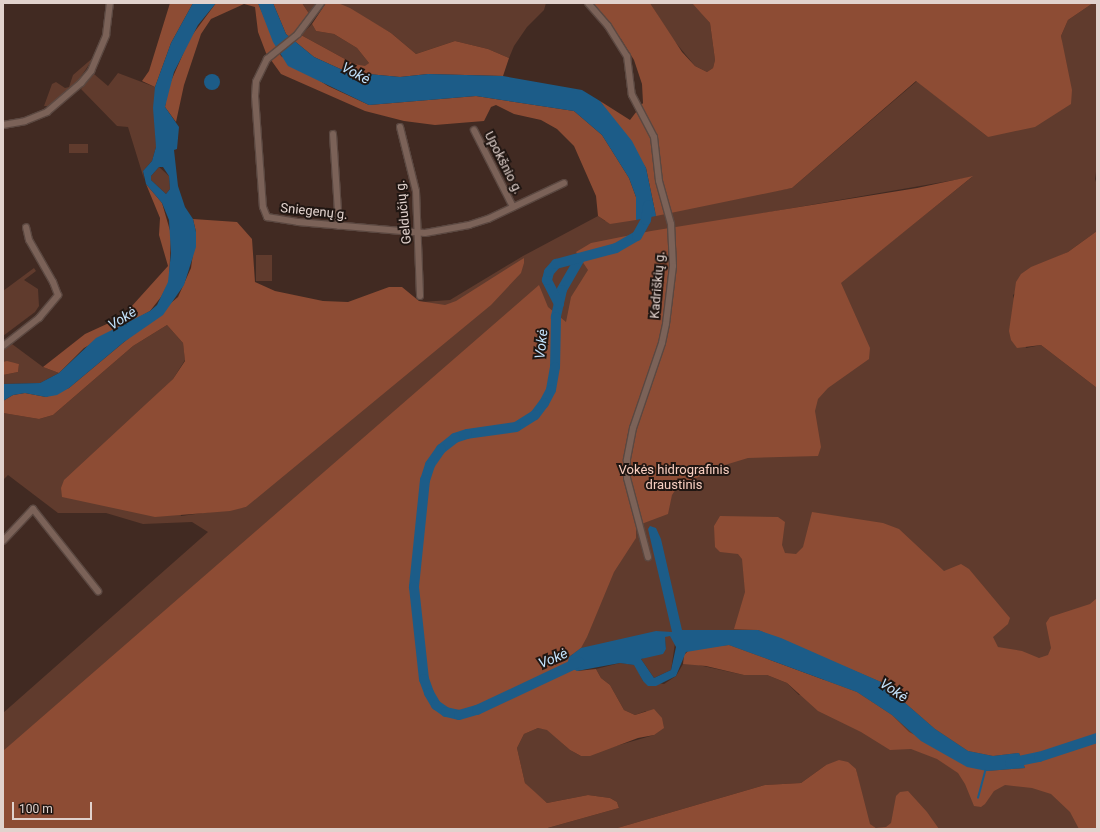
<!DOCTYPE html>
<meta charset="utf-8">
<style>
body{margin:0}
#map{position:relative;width:1100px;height:832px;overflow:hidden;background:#412a22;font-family:Roboto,sans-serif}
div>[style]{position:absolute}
.green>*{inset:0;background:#603b2d;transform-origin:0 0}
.forest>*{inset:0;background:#8d4c34}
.water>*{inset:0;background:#1c5c88}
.round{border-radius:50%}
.stream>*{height:1.5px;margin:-0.75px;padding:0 0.75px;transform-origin:0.75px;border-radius:0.75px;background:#1c5c88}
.river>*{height:10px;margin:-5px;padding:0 5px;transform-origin:5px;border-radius:5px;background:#1c5c88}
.roads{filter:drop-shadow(1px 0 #5b4841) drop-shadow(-1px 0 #5b4841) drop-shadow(0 1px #5b4841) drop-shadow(0 -1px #5b4841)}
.minor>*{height:6px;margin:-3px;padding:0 3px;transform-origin:3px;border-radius:3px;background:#7b6258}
span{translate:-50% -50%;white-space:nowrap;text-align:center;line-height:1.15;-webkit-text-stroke:4px #201612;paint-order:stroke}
.street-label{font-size:13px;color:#e1d2cd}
.park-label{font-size:13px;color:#f8cfc1}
.water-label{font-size:14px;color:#c2e2fc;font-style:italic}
.frame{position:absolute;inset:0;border:4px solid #e1d2cd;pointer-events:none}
.scale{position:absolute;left:12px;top:802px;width:80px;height:18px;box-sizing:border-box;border:2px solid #e1d2cd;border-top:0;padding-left:5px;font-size:12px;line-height:14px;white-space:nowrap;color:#e1d2cd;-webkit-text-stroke:3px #201612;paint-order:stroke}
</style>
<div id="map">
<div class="green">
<div style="clip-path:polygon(302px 3px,318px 3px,310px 15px)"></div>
<div style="clip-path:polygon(338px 3px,546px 3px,544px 10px,527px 27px,514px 46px,509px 58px,488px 49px,455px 41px,416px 54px,391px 33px)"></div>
<div style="clip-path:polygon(650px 3px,692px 3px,698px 8px,710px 23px,715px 60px,713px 68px,707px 72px,695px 66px,671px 37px)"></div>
<div style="clip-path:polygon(evenodd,1093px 3px,1097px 3px,1097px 165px,1095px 179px,1097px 185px,1097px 231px,1068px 252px,1055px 258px,1013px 295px,1026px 348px,1041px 345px,1097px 388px,1097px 829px,876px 828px,869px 824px,865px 813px,856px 769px,826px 765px,801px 783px,765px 785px,614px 829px,544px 829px,619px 808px,617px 802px,610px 798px,588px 795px,547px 803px,534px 792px,525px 783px,517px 748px,524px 734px,538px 728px,547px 729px,570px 750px,581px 756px,654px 735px,646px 711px,635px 715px,624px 710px,610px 685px,601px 678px,596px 669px,620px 663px,635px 665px,643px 681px,664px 684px,676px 676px,683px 664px,694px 664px,744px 675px,767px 675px,787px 683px,799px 695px,838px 672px,675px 643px,671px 670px,654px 678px,641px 659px,666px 649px,665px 639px,3px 751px,3px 713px,208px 532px,192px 522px,143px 524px,106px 513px,58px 513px,8px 475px,3px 480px,3px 413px,39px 419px,53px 415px,133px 346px,167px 325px,183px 343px,185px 360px,173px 379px,149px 402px,181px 516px,246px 507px,407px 303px,450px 300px,523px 256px,598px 216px,605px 221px,792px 188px,917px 81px,988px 137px,1063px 51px,1061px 36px,1068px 20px,1093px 3px,972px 177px,840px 283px,859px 326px,764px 213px,972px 177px)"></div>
<div style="clip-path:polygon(312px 24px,316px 31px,334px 34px,357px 48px,369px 63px,365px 67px,354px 64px,301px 35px)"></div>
<div style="clip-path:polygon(95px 56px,75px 85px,49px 106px,44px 106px,52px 84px,56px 82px,65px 88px,69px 87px,73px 75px)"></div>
<div style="clip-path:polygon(118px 73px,155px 87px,156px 147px,152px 161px,143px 171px,144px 179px,128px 127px,117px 126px,81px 89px,94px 74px,108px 86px)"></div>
<div style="left:69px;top:144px;width:19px;height:9px"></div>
<div style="clip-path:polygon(159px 167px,169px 176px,170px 189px,166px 194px,151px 180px,151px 176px)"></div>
<div style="left:256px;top:255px;width:16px;height:26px"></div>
<div style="clip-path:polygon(34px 268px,36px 271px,24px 280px,38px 289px,39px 306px,35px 312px,3px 336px,3px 291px)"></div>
<div style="clip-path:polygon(12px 344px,43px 367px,59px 373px,40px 383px,3px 384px,3px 375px,18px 372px,19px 364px,3px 362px,3px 349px)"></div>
</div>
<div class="forest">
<div style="clip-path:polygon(170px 3px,193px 3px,171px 43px,155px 87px,142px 81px,149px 71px)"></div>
<div style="clip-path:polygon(216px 3px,258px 3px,281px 56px,328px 86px,369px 105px,476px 96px,574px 111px,602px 135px,629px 178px,636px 197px,636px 220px,610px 224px,598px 216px,596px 196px,574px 146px,557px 129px,541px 120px,514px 114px,496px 105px,491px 107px,484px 121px,435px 125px,404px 121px,365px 111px,281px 74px,266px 53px,258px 32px,255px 7px,244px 4px,211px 19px,201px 34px,184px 85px,176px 122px,165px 107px,168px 88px,190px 38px)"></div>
<div style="clip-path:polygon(273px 3px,302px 3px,310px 15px,301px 35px,354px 64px,365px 66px,369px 63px,357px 48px,334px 34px,316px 31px,312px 24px,326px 3px,338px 3px,350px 8px,391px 33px,416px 54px,455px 41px,488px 49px,509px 58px,503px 76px,428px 74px,400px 77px,347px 72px,314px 57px,286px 34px)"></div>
<div style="clip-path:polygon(593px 3px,650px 3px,682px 52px,695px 66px,707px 72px,713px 68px,715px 60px,710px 23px,692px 3px,1093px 3px,1068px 20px,1061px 36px,1072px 90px,1071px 104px,1035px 127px,988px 137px,916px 81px,792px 188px,656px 216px,646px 168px,600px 101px,630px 120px,643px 103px,642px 84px,634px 60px,621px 39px)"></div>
<div style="clip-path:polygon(973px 176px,841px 283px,870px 348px,869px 359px,828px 388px,818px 399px,815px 411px,821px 447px,818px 456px,748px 458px,715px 468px,676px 489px,672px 495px,668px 514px,636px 526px,636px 538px,614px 572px,587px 637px,581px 648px,569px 657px,577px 671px,596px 669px,601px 678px,610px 685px,624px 710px,635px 715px,654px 709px,662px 718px,664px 728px,654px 735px,638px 738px,590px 756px,581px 756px,570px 750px,547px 730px,538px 728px,524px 734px,517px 748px,525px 783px,547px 803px,588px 795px,610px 798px,617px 802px,619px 808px,544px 829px,3px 829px,3px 751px,539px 285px,548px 307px,566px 322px,571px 297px,588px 270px,576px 252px,591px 243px,651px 231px,917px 188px)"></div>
<div style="clip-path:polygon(146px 184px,162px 203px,171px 234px,169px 282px,161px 297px,150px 311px,84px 348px,59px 373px,43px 367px,85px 334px,122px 317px,168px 266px,159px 235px,160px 218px)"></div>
<div style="clip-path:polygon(193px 219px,237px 222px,252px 239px,255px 282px,275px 291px,323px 301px,348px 302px,389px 287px,402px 287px,419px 301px,445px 305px,456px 301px,524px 258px,524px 263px,521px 273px,491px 305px,246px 507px,230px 511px,155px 517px,62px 497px,61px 488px,64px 480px,173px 379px,185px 361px,183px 343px,167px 325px,133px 346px,53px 415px,39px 419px,3px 413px,3px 401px,13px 395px,25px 393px,46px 397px,69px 388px,178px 297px,191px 268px,196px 232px)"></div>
<div style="clip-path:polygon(1097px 231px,1097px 388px,1041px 345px,1017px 348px,1011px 340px,1009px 331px,1016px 282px,1021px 274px,1031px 267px,1068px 252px)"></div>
<div style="clip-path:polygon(7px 361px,19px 364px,18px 372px,3px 375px,3px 362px)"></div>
<div style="clip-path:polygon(812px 512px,883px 523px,899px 529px,944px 571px,961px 564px,969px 569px,1010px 618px,1008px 624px,993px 637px,998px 647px,1022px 651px,1039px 658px,1048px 655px,1051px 648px,1046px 623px,1050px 617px,1090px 604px,1097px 598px,1097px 829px,1079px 829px,1070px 812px,1051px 794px,1032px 788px,1005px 785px,994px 791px,985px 804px,981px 807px,974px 806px,965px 784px,958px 773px,937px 759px,911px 749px,890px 750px,861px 732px,818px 711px,787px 683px,767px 675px,744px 675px,706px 666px,683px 664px,684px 655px,690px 649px,729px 645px,857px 692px,892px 715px,909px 732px,987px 771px,1025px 768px,1019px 753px,993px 756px,968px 751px,935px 729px,881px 682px,758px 630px,734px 629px,745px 592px,742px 559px,738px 554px,720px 552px,715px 547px,714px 526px,720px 516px,778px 517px,785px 522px,782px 545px,785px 553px,796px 554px,803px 547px)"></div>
<div style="clip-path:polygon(839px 760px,848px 762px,856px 769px,870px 824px,876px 828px,886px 827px,891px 823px,896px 796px,900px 792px,908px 791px,927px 812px,939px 829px,614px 829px,765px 785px,801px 783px,826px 765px)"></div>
</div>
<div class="water">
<div style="clip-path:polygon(evenodd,193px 3px,216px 3px,198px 25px,174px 72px,165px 107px,179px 127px,177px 149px,174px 150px,178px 186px,185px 207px,193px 219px,196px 232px,196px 247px,184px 285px,163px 315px,124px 342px,69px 388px,57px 395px,46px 397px,25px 393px,13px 395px,3px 401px,3px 384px,40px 383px,59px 373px,96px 338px,150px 311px,157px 305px,168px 282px,171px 253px,169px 220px,162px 203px,146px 184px,143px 171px,152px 161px,156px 147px,153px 108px,155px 87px,171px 43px,193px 3px,159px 167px,163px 167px,169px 176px,170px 189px,166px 194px,151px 180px,151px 176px,159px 167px)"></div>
<div style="clip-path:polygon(258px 3px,273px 3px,286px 34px,314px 57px,347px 72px,400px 77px,428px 74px,503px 76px,582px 90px,600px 101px,632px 141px,646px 168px,656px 216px,636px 220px,636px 197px,629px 178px,602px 135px,574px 111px,476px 96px,369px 105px,288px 66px,273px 42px)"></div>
<div class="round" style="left:204px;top:74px;width:16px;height:16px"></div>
<div style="clip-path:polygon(evenodd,650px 526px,656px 528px,661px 539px,682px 630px,758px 630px,781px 638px,881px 682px,935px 729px,968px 751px,993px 756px,1019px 753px,1025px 768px,987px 771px,967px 767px,921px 741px,892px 715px,857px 692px,729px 645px,686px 652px,676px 676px,656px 686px,648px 686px,643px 681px,634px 665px,620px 663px,577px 671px,567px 666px,569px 657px,581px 648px,656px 631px,672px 632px,648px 529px,650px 526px,670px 636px,676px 647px,671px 670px,654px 678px,641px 659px,663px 654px,666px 649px,665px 637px,670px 636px)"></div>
</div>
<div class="stream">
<div style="left:978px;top:798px;width:28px;rotate:-75deg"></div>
</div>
<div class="river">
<div style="left:579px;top:260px;width:34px;rotate:120deg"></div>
<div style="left:562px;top:290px;width:28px;rotate:103deg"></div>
<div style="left:556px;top:317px;width:50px;rotate:91.1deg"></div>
<div style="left:555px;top:367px;width:23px;rotate:100deg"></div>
<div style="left:551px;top:390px;width:15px;rotate:118deg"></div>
<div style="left:544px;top:403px;width:15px;rotate:127deg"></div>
<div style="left:535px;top:415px;width:22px;rotate:148deg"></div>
<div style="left:516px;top:427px;width:49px;rotate:171.9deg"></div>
<div style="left:467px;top:434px;width:13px;rotate:162deg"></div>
<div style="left:455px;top:438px;width:18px;rotate:142deg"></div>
<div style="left:441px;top:449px;width:19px;rotate:125deg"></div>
<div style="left:430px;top:465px;width:16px;rotate:108deg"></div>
<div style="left:425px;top:480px;width:108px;rotate:95.9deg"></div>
<div style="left:414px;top:587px;width:93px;rotate:83.8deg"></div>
<div style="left:424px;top:679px;width:15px;rotate:70deg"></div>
<div style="left:429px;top:693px;width:14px;rotate:60deg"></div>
<div style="left:436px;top:705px;width:12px;rotate:35deg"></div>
<div style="left:446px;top:712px;width:13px;rotate:13deg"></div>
<div style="left:459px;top:715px;width:19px;rotate:-16deg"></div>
<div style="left:477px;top:710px;width:113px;rotate:-25.2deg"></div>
<div style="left:559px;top:304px;width:27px;rotate:-117deg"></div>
<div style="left:547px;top:280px;width:8px;rotate:-76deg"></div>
<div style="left:549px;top:272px;width:11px;rotate:-49deg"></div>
<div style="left:556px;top:264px;width:62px;rotate:-14.9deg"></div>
<div style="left:616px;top:248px;width:24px;rotate:-30deg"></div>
<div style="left:637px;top:236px;width:18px;rotate:-61deg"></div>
<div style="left:646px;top:220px;width:15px;rotate:-82deg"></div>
<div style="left:1010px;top:763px;width:30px;rotate:-12deg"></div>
<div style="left:1039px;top:757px;width:61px;rotate:-18.1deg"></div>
</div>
<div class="roads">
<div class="minor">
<div style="left:321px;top:3px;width:39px;rotate:127deg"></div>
<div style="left:298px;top:34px;width:40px;rotate:141deg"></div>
<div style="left:267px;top:59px;width:25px;rotate:116deg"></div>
<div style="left:256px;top:82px;width:14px;rotate:94deg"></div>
<div style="left:255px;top:96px;width:111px;rotate:85.9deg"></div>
<div style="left:263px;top:207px;width:11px;rotate:68deg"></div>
<div style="left:267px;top:217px;width:31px;rotate:9deg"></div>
<div style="left:298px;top:222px;width:127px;rotate:5deg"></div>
<div style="left:425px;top:233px;width:45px;rotate:-10.3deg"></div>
<div style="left:469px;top:225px;width:20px;rotate:-18deg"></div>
<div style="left:488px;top:219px;width:84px;rotate:-25.3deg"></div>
<div style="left:588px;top:3px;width:30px;rotate:49deg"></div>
<div style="left:608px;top:26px;width:36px;rotate:58deg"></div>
<div style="left:627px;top:56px;width:39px;rotate:83deg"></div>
<div style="left:632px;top:95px;width:47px;rotate:62.4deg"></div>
<div style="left:654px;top:137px;width:44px;rotate:83.5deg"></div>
<div style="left:659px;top:181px;width:45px;rotate:74.4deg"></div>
<div style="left:671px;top:224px;width:42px;rotate:87.3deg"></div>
<div style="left:673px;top:266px;width:58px;rotate:96.9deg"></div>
<div style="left:666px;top:324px;width:19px;rotate:102deg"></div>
<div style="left:662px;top:343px;width:90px;rotate:108.8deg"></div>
<div style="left:633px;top:428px;width:33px;rotate:101deg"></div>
<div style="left:627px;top:460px;width:18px;rotate:90deg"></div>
<div style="left:627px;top:478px;width:82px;rotate:75.1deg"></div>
<div style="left:3px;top:125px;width:22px;rotate:-10deg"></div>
<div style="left:25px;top:121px;width:24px;rotate:-22deg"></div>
<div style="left:47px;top:112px;width:45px;rotate:-40.5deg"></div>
<div style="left:81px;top:83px;width:16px;rotate:-50deg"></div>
<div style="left:91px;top:71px;width:39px;rotate:-67deg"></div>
<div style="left:106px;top:35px;width:32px;rotate:-83deg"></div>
<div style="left:400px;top:127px;width:66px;rotate:76deg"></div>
<div style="left:416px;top:191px;width:105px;rotate:87.8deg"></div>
<div style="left:474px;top:130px;width:86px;rotate:63.1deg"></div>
<div style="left:333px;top:134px;width:92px;rotate:86.3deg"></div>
<div style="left:3px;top:346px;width:46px;rotate:-37.9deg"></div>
<div style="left:39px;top:318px;width:30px;rotate:-50deg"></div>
<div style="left:58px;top:295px;width:14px;rotate:-111deg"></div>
<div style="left:53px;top:282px;width:48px;rotate:-119.7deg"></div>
<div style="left:29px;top:240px;width:13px;rotate:-103deg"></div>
<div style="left:3px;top:541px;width:44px;rotate:-46.8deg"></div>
<div style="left:33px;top:509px;width:105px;rotate:51.6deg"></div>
</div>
</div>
<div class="street-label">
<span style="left:503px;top:163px;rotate:63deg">Upokšnio g.</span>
<span style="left:314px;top:212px;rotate:6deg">Sniegenų g.</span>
<span style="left:404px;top:212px;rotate:-96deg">Geldučių g.</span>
<span style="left:658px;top:285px;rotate:-85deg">Kadriškių g.</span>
</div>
<div class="park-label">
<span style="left:674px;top:478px">Vokės hidrografinis<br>draustinis</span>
</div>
<div class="water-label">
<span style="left:356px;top:73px;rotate:28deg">Vokė</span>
<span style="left:122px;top:318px;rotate:-32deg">Vokė</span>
<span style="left:541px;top:344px;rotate:-84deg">Vokė</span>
<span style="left:553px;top:658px;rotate:-23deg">Vokė</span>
<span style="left:894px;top:690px;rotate:34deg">Vokė</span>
</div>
<div class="frame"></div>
<div class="scale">100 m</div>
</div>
